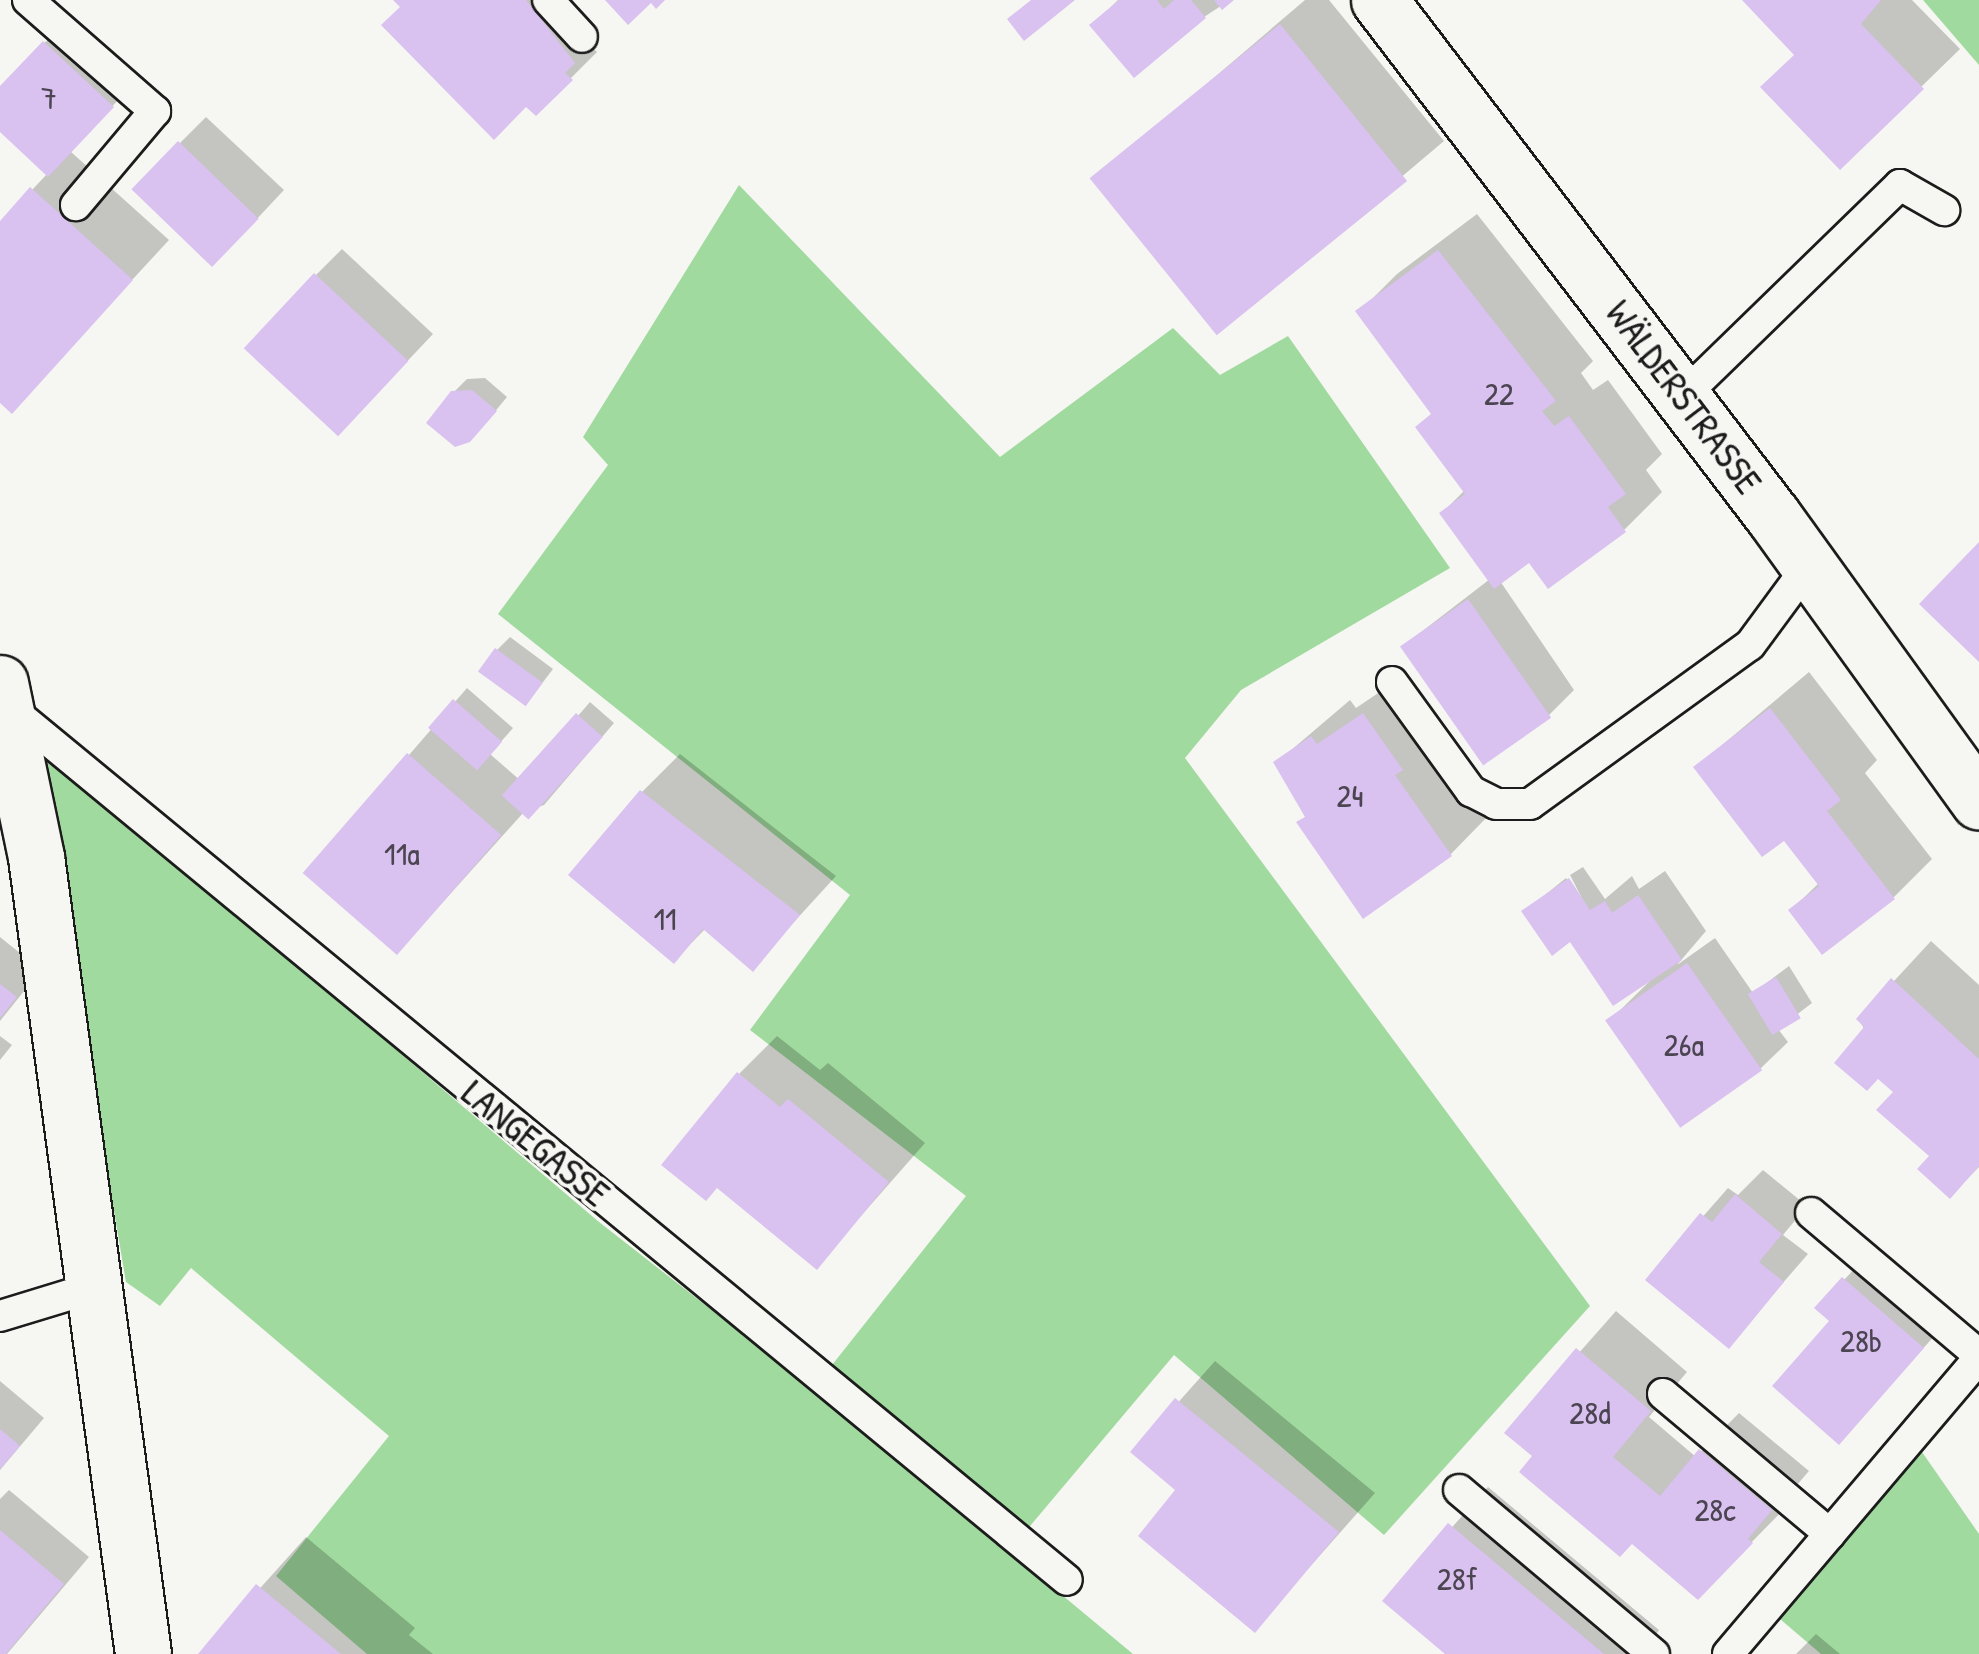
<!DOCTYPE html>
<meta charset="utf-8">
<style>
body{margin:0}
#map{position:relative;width:1979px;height:1654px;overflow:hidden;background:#f6f6f2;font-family:"Patrick Hand",sans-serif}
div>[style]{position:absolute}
.green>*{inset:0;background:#a0da9f}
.shadow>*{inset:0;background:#0003}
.building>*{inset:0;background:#d9c1f0;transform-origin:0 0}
.roads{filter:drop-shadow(2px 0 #1c1c1c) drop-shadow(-2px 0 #1c1c1c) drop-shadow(0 2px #1c1c1c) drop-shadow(0 -2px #1c1c1c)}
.service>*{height:30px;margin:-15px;padding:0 15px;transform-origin:15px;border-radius:15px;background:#f6f6f2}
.minor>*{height:55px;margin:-27.5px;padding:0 27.5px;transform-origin:27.5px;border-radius:27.5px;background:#f6f6f2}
.secondary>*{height:55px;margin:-27.5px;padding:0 27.5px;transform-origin:27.5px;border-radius:27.5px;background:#f6f6f2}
span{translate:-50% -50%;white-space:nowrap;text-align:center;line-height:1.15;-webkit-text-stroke:8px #f6f6f2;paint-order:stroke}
.number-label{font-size:32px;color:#4b4551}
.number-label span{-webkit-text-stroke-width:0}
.street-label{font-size:38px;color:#1c1c1c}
</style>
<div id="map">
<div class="green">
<div style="clip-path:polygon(1923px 0,1979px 0,1979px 65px)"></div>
<div style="clip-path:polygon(739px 185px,1000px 457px,1173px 328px,1220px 375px,1288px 336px,1450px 568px,1241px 690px,1185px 758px,1590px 1306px,1384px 1535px,1174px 1355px,1009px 1551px,1133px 1654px,367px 1654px,276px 1576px,389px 1436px,191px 1268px,160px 1306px,126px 1282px,35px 743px,599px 1222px,813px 1389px,966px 1196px,750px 1030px,850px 895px,498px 614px,608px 465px,583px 437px)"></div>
<div style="clip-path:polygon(1922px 1452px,1979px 1534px,1979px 1654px,1821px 1654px,1780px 1619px)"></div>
</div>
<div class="shadow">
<div style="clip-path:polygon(396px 0,572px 0,599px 35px,590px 45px,597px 52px,536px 113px)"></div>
<div style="clip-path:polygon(1118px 0,1230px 0,1204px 17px,1092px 26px)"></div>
<div style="clip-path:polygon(1305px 0,1329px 0,1444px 141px,1218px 332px,1094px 180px)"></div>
<div style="clip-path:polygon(1745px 0,1912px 0,1960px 49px,1840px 166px,1797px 54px)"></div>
<div style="clip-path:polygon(70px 16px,138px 79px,70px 151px,169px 240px,12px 410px,0 399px,0 224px,48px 173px,0 128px,0 90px)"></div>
<div style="clip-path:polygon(206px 117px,284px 190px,240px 237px,180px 143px)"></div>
<div style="clip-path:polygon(1477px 214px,1593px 361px,1581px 373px,1593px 390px,1608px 380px,1662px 454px,1646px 470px,1662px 492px,1624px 530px,1530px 559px,1500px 581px,1574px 690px,1548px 716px,1403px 646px,1490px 579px,1442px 513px,1465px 490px,1432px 413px,1359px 312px,1397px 274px)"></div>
<div style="clip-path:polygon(342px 249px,433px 334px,364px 407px,316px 275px)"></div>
<div style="clip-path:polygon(485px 378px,507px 397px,483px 426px,453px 393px,467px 379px)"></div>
<div style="clip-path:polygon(510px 637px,553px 669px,537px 690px,497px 650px)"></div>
<div style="clip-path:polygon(1809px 672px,1877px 760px,1865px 773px,1932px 859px,1894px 897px,1791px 910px,1819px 883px,1784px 837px,1696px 767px)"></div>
<div style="clip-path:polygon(1402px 677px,1488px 816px,1450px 855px,1299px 823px,1307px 815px,1276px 763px,1350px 700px,1356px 708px)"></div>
<div style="clip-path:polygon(467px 688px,513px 728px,490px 754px,521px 781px,590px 702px,614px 723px,544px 805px,524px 812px,398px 952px,409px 755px)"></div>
<div style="clip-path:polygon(680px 754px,836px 876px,752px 968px,706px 928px,674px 961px,642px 792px)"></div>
<div style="clip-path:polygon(1583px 867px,1605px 899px,1632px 876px,1639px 889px,1665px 871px,1706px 931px,1677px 965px,1715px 938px,1753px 993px,1789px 966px,1812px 1003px,1778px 1029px,1788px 1042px,1761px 1068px,1681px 1125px,1608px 1022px,1659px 972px,1571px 939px,1525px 911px,1566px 878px,1590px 914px,1570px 875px)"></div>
<div style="clip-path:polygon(0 937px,41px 970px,0 1021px)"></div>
<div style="clip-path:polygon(1931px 941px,1979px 985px,1979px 1167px,1950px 1196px,1859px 1019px)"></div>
<div style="clip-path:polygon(0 1036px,12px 1045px,0 1060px)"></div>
<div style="clip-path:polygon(777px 1036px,820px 1070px,828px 1063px,925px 1143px,817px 1266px,739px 1074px)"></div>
<div style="clip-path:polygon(1763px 1170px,1807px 1206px,1783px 1235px,1808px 1254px,1728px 1346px,1648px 1279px,1728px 1188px,1738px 1195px)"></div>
<div style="clip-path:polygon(1870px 1252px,1948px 1321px,1839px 1441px,1832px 1321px,1818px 1308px)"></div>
<div style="clip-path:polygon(1616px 1311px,1687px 1372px,1649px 1417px,1696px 1457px,1739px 1413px,1809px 1471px,1784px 1500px,1789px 1504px,1698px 1597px,1508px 1433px)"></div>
<div style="clip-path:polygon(1215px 1361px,1375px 1493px,1255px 1629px,1179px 1490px,1134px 1452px)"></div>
<div style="clip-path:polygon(0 1381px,44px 1418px,0 1470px)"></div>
<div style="clip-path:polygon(1488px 1487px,1659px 1630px,1653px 1639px,1671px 1654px,1449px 1654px,1386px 1601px)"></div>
<div style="clip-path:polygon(9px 1490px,89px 1557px,7px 1654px,0 1654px,0 1499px)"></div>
<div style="clip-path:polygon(306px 1537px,415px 1628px,409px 1635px,433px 1654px,201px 1654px)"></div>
<div style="clip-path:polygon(1816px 1634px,1840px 1654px,1796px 1654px)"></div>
</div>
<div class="building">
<div style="clip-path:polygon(393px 0,526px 0,575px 63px,565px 73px,573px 80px,536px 116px,526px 107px,494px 140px,381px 25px,400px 7px)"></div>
<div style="clip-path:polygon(605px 0,665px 0,656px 9px,651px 3px,628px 25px)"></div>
<div style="clip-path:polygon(1031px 0,1075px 0,1024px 41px,1007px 19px)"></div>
<div style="clip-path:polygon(1119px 0,1157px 0,1164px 9px,1174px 0,1191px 0,1206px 18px,1134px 78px,1089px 25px)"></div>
<div style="clip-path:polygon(1214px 0,1234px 0,1222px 10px)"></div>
<div style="clip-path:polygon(1742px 0,1881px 0,1861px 24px,1924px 89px,1840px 170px,1760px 87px,1794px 55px)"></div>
<div style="left:1280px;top:24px;width:202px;height:245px;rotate:51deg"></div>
<div style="clip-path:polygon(43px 41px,114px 107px,48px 177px,0 132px,0 86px)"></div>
<div style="left:178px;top:141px;width:112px;height:67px;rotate:44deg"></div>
<div style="clip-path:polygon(30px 187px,133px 280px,12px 414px,0 403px,0 221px)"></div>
<div style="clip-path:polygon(1438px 250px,1556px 401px,1542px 411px,1554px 426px,1569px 416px,1626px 494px,1608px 507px,1626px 532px,1548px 589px,1529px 563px,1494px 589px,1439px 513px,1465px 494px,1415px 427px,1431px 414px,1355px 311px)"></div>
<div style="left:314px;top:273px;width:129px;height:103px;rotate:43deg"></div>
<div style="clip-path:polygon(472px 390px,497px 411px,470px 442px,455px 447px,426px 423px,451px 391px)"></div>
<div style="clip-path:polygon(1979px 542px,1979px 662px,1919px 604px)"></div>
<div style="left:1468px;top:599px;width:145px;height:83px;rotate:55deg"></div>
<div style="left:495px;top:648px;width:59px;height:29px;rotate:36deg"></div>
<div style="left:453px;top:699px;width:65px;height:38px;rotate:41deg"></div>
<div style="clip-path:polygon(1770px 708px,1841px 800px,1827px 811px,1895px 899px,1822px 955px,1788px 910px,1819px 886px,1784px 841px,1762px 857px,1693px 767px)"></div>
<div style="left:576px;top:713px;width:36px;height:111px;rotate:42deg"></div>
<div style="clip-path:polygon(1363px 713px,1403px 770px,1395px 775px,1452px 856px,1363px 919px,1296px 822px,1305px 817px,1273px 762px,1311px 736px,1317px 744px)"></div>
<div style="left:407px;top:753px;width:125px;height:159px;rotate:41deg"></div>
<div style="clip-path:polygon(640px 790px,800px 915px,753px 972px,703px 929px,674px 964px,568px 875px)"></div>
<div style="clip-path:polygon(1569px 878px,1590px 910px,1605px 901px,1612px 913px,1638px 895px,1682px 960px,1613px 1006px,1570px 942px,1552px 956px,1521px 911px)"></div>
<div style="left:1687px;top:963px;width:131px;height:100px;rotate:55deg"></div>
<div style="left:1776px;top:977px;width:48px;height:33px;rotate:59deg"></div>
<div style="clip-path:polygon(1891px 978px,1979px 1059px,1979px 1166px,1950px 1199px,1917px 1169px,1929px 1156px,1876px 1110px,1893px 1092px,1878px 1079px,1867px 1091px,1834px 1063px,1864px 1027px,1856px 1019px)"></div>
<div style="clip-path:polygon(0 984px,17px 997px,0 1018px)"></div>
<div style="clip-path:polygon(737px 1072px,780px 1107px,788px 1099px,889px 1182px,817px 1270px,717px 1188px,706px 1201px,661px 1165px)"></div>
<div style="clip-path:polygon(1735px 1194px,1782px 1234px,1759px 1262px,1784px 1282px,1729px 1349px,1645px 1280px,1700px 1213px,1712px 1222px)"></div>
<div style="clip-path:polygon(1842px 1277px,1924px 1348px,1839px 1445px,1772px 1386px,1829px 1321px,1814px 1308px)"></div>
<div style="clip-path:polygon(1576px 1348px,1651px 1411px,1613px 1457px,1660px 1496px,1699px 1449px,1772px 1510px,1748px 1539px,1753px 1543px,1698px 1600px,1632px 1544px,1620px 1557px,1519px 1472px,1532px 1456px,1504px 1433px)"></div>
<div style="clip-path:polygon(1175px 1398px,1339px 1532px,1255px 1633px,1138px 1536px,1175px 1490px,1130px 1452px)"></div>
<div style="clip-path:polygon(0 1429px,20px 1446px,0 1469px)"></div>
<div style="clip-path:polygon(1448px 1523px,1604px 1654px,1445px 1654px,1382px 1601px)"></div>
<div style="clip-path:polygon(0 1530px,64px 1584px,6px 1654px,0 1654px)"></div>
<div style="clip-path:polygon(256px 1584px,341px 1654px,198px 1654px)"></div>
</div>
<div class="roads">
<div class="service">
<div style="left:28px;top:0;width:169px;rotate:41.2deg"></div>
<div style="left:155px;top:111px;width:123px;rotate:130deg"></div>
<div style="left:548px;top:0;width:50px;rotate:47.4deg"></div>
<div style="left:1682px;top:397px;width:304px;rotate:-44.2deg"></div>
<div style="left:1900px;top:185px;width:51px;rotate:29.6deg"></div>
<div style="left:1392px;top:682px;width:135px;rotate:54.1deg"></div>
<div style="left:1471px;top:791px;width:28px;rotate:27deg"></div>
<div style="left:1496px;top:804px;width:34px"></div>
<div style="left:1530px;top:804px;width:271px;rotate:-35.9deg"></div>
<div style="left:1750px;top:645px;width:99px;rotate:-53.6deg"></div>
<div style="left:8px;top:707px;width:1372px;rotate:39.5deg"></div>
<div style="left:1811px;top:1213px;width:220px;rotate:40.2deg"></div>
<div style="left:0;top:1316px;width:99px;rotate:-17deg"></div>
<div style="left:1663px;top:1394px;width:218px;rotate:40deg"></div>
<div style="left:1459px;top:1490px;width:255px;rotate:40.1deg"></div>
<div style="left:1728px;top:1654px;width:388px;rotate:-49.7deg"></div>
</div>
<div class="minor">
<div style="left:0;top:683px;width:178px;rotate:78.3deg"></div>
<div style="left:36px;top:857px;width:804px;rotate:82.35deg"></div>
</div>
<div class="secondary">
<div style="left:1379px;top:0;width:649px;rotate:52.64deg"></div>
<div style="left:1773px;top:516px;width:352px;rotate:54.2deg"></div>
</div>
</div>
<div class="number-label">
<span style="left:49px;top:98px">7</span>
<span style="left:1499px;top:394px">22</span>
<span style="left:1350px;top:796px">24</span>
<span style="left:402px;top:854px">11a</span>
<span style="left:665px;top:919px">11</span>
<span style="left:1684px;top:1045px">26a</span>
<span style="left:1861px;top:1341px">28b</span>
<span style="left:1590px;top:1413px">28d</span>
<span style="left:1715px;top:1510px">28c</span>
<span style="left:1457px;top:1579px">28f</span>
</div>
<div class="street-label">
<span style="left:1684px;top:397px;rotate:53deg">WÄLDERSTRASSE</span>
<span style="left:536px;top:1143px;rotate:39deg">LANGEGASSE</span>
</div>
</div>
